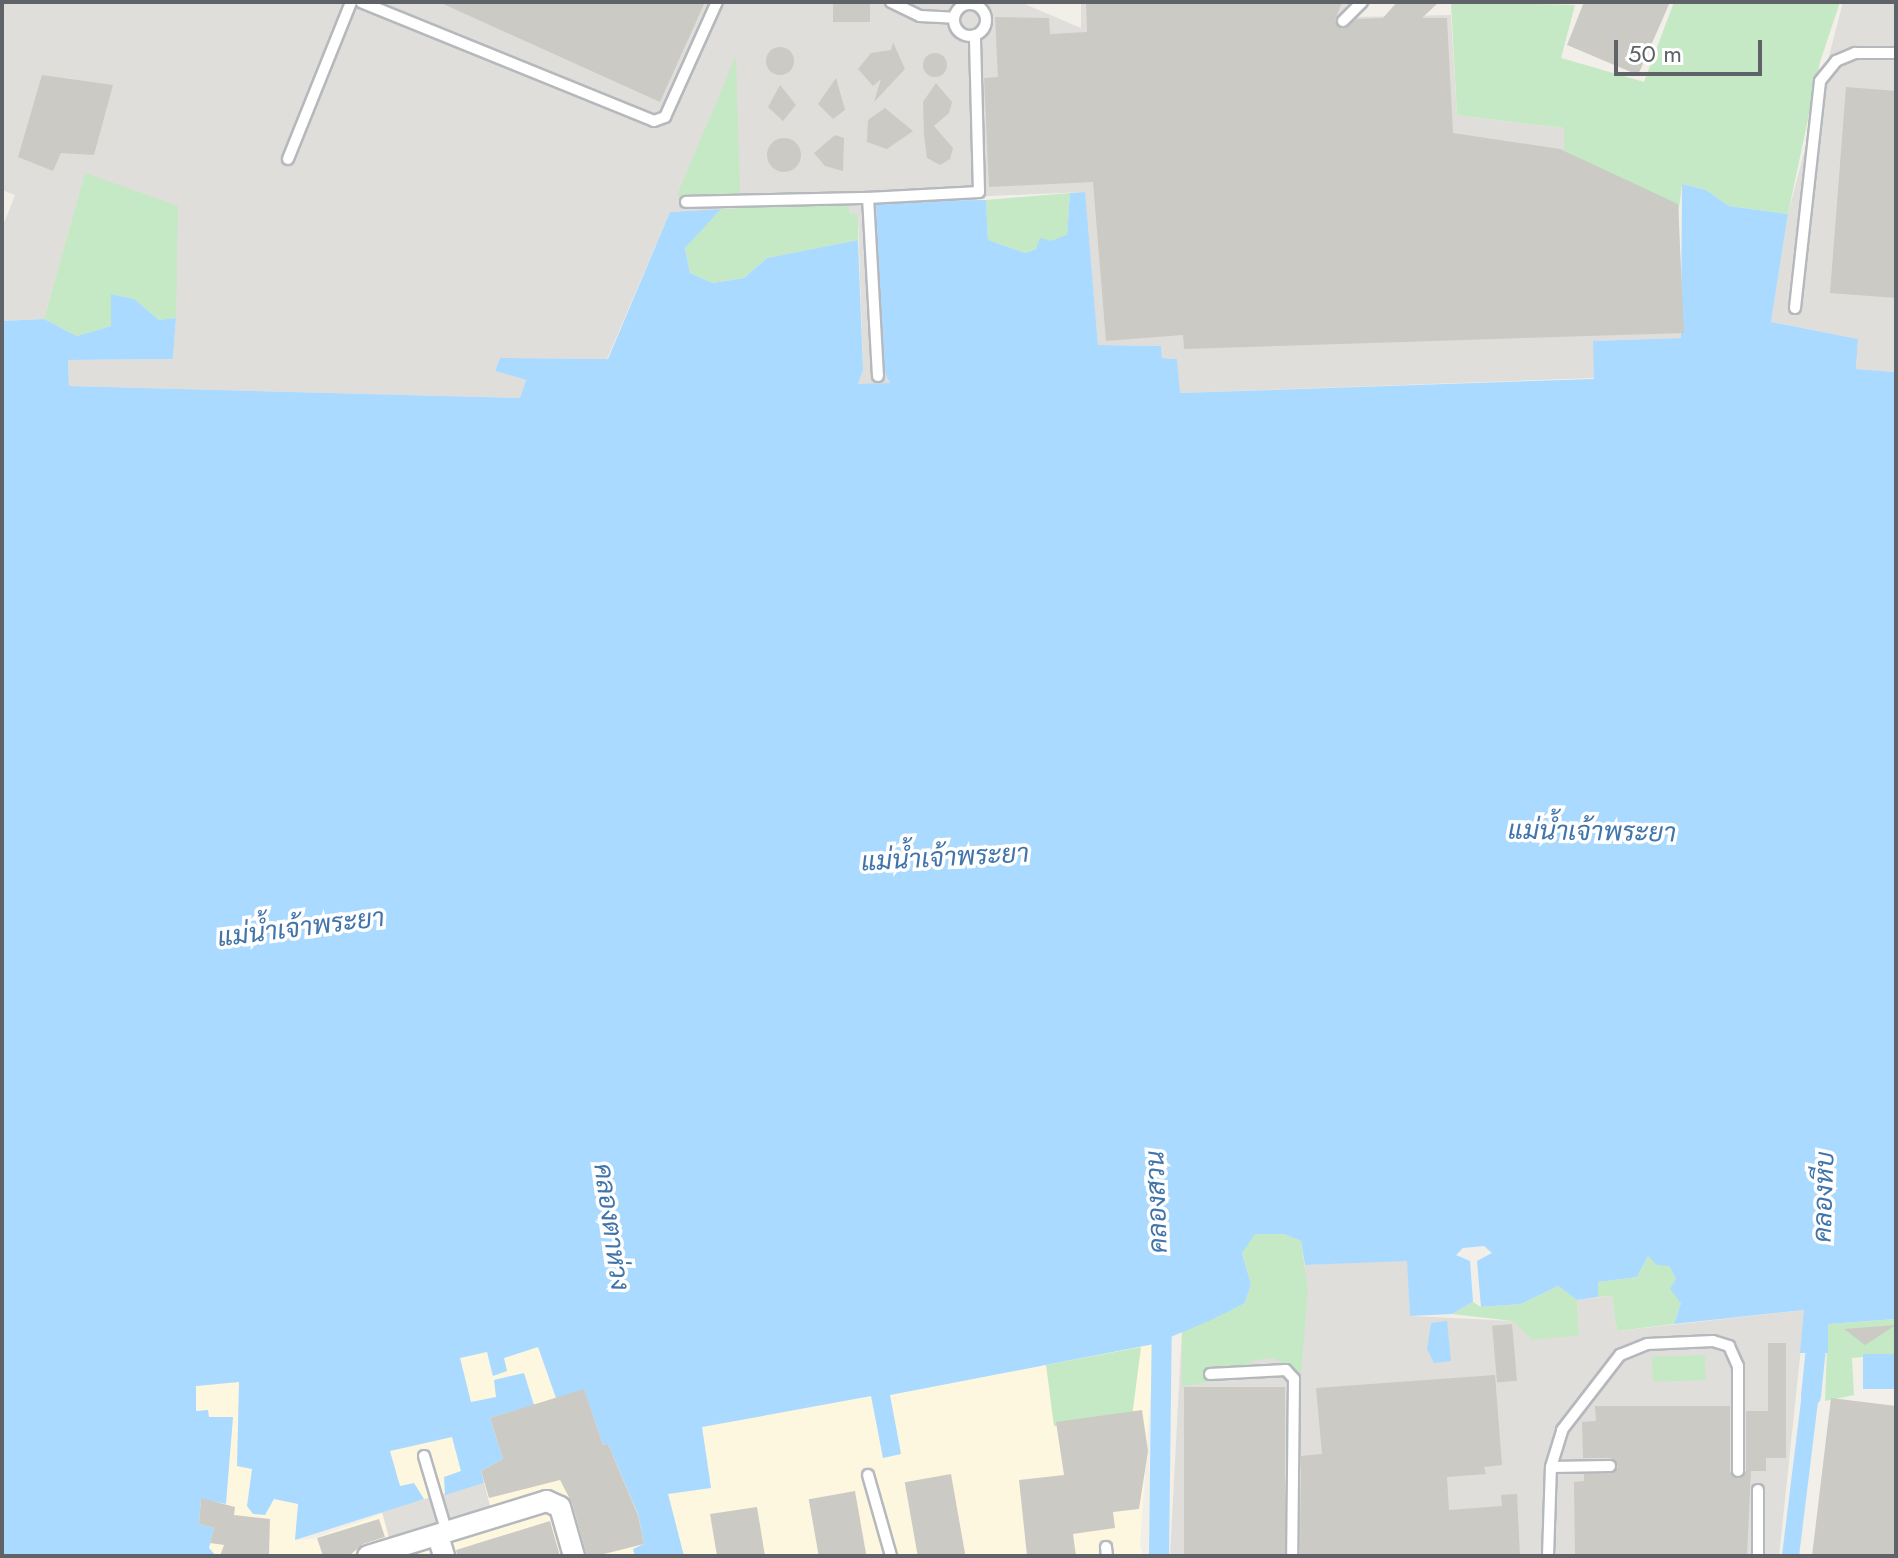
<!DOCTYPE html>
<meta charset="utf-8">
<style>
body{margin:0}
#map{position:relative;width:1898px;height:1558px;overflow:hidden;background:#f1efe8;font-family:Jost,Sarabun,sans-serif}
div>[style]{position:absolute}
.commercial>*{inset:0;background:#fef7e0}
.industrial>*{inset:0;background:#e0deda;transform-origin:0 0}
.green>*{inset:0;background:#c5e8c5;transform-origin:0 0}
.water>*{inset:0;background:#aadaff;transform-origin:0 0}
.canal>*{height:20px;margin:-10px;padding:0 10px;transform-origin:10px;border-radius:10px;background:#aadaff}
.building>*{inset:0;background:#cccac5;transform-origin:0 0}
.round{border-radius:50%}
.roads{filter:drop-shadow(2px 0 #b5b8bc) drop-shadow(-2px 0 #b5b8bc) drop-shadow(0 2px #b5b8bc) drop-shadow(0 -2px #b5b8bc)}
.service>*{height:10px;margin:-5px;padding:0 5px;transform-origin:5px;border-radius:5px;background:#fff}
.service>.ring{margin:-5px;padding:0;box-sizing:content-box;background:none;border:10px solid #fff;border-radius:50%}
.minor>*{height:20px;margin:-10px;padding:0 10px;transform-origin:10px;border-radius:10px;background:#fff}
span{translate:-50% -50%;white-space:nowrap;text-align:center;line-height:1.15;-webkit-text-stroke:7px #fff;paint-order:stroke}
.water-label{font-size:26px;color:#4174aa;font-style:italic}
.frame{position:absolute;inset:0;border:4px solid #5f6368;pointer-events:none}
.scale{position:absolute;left:1614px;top:40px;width:148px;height:36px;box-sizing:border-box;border:4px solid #5f6368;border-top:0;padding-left:10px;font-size:24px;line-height:28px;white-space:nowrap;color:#5f6368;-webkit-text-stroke:6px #fff;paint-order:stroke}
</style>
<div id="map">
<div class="commercial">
<div style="clip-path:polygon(1154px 1344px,1140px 1545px,1143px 1556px,684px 1556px,668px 1493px,711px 1487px,702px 1427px,872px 1396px,883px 1458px,901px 1453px,890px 1395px)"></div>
<div style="clip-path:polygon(538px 1347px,584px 1389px,603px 1445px,608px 1444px,638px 1515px,644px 1544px,633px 1549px,635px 1556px,216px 1556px,209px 1548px,199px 1524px,201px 1498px,225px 1503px,233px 1417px,209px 1418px,195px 1411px,195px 1386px,239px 1382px,238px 1466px,252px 1469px,274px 1498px,299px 1504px,295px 1540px,312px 1539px,424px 1499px,400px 1486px,389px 1451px,452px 1437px,461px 1471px,492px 1468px,490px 1418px,524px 1373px,494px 1380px,497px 1397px,471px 1402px,460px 1358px,487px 1351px,492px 1376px,504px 1358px)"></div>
</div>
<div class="industrial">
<div style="clip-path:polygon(2px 2px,1020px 2px,1081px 28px,1081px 2px,1351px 2px,1354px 17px,1451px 15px,1457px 115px,1564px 128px,1564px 152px,1679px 209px,1681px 338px,1594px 341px,1595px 378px,1179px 393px,1177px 359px,1162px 358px,1161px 346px,1098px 345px,1084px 192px,877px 201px,883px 368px,890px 383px,858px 385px,863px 369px,858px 215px,850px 214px,849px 202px,670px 212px,607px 359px,500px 358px,495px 371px,526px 380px,520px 398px,69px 386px,68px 360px,173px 359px,176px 318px,85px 174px,44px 319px,2px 321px,2px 228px,15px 195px,2px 190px)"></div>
<div style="clip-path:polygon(1843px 2px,1896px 2px,1896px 372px,1856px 369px,1858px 339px,1771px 322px,1788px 214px)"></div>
<div style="clip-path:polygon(1408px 1260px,1410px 1316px,1514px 1321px,1579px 1335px,1577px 1300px,1612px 1296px,1617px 1331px,1805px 1310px,1779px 1556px,1170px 1556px,1182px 1330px,1304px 1321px,1305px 1265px)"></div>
<div style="left:484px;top:1483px;width:30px;height:106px;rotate:75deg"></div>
</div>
<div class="green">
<div style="clip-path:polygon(1451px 2px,1575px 5px,1561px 58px,1644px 82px,1674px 2px,1840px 2px,1820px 62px,1788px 214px,1729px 206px,1706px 190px,1682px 184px,1679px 209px,1564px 151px,1564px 128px,1457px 115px)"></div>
<div style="clip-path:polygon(736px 56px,740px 194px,677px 195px)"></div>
<div style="clip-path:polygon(85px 173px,178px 206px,176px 318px,159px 320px,134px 299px,111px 294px,111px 326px,77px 336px,44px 319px)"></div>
<div style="clip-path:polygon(1070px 193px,1067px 236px,1025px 253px,988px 240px,986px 200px)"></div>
<div style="clip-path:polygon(849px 202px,850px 214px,858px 214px,858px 240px,767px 258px,744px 278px,713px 283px,690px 273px,685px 247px,721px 209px)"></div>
<div style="clip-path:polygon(1254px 1234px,1284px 1234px,1301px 1241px,1308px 1290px,1301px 1374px,1273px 1358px,1255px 1360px,1219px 1381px,1182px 1386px,1182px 1330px,1245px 1303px,1251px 1284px,1242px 1252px)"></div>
<div style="clip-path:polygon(1648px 1256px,1669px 1266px,1676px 1279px,1681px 1303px,1674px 1324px,1617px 1331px,1612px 1296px,1598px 1297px,1598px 1282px,1637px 1277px)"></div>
<div style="clip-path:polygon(1558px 1286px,1577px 1300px,1579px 1335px,1532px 1340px,1513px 1321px,1452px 1314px,1473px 1302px,1481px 1307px,1521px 1304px)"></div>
<div style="clip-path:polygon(1896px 1319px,1896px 1354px,1852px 1358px,1854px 1395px,1825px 1401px,1828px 1324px)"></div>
<div style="clip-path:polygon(1141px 1347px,1132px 1417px,1054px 1426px,1046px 1365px)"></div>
<div style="left:1705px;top:1355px;width:25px;height:53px;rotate:88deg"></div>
</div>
<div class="water">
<div style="clip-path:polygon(1682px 184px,1706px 190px,1729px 206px,1788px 214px,1771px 322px,1858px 339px,1856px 369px,1896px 372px,1896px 1319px,1828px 1324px,1828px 1353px,1800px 1353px,1804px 1310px,1674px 1324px,1681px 1303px,1670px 1289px,1676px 1279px,1669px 1266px,1657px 1265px,1648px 1256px,1637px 1277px,1598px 1282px,1598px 1297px,1577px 1300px,1558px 1286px,1521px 1304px,1481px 1307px,1477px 1261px,1492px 1253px,1484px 1246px,1463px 1248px,1456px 1255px,1470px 1261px,1473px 1302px,1452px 1314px,1410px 1316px,1407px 1261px,1305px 1265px,1301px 1241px,1284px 1234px,1255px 1234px,1242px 1253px,1251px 1284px,1245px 1303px,1211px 1320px,1154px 1344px,890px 1395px,901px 1454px,883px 1458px,871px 1396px,702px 1427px,711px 1488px,668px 1494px,684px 1556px,635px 1556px,633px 1549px,644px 1544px,638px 1514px,608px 1444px,603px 1445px,584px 1390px,556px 1398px,538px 1347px,504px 1358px,507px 1371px,493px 1376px,487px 1352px,460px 1358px,471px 1402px,496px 1397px,494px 1380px,524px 1373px,534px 1405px,490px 1418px,503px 1459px,481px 1471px,484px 1483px,445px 1495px,444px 1477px,461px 1471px,452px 1437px,390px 1451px,400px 1486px,414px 1483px,424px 1499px,295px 1540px,298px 1504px,274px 1499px,265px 1515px,253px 1514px,247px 1506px,252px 1469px,237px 1466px,239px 1382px,196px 1386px,196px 1411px,208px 1410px,209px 1417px,233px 1417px,226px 1504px,201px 1499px,199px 1524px,214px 1528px,209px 1548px,216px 1556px,2px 1556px,2px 321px,44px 319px,77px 336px,111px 326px,111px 294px,134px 299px,159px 320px,176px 318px,173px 359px,68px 360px,69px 386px,520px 398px,526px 380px,495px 371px,500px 358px,608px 359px,670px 212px,721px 209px,685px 248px,690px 273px,713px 283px,744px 278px,767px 258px,858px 240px,863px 370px,858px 384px,890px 383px,883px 369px,876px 201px,986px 200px,988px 240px,1025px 253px,1036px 249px,1040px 238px,1051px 241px,1067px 235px,1070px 193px,1085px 192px,1098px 345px,1161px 346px,1162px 358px,1177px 359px,1180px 393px,1594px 379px,1593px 341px,1681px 338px)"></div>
<div style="clip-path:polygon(1447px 1321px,1451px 1361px,1434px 1363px,1427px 1349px,1431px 1323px)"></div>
<div style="left:1896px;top:1354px;width:35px;height:33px;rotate:90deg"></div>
<div style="left:1805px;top:1368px;width:17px;height:189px;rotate:7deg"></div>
</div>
<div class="canal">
<div style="left:1811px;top:1396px;width:68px;rotate:-84.1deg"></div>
<div style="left:1159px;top:1556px;width:244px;rotate:-89.3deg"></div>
</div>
<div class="building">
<div style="clip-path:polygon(439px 2px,705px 2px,660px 102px)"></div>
<div style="left:833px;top:2px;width:37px;height:20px"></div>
<div style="clip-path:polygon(1086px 2px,1342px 2px,1335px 20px,1342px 29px,1357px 19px,1383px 18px,1397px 2px,1439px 2px,1422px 18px,1447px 18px,1453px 133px,1560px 149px,1678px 204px,1684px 333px,1184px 349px,1183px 335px,1106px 341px,1093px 182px,989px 187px,984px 78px,998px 77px,995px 17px,1049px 18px,1050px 34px,1087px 32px)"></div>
<div style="clip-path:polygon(1584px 2px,1670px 2px,1638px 75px,1567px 45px)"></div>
<div style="clip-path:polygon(893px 42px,905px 69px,874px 102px,881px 79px,873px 86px,858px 69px,871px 53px,891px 50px)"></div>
<div class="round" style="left:766px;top:47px;width:28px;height:28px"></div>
<div class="round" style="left:923px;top:53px;width:24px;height:24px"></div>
<div style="clip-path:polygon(42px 75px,113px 85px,94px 155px,61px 153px,53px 171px,18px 157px)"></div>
<div style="clip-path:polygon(836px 78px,845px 110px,833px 119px,818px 104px)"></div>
<div style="clip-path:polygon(936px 83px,952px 102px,949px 113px,934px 126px,953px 148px,950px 159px,940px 165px,927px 158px,924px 135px,923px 102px)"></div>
<div style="clip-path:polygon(780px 85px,796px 105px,783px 121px,768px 107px)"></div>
<div style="clip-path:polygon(1846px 87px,1896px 91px,1896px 298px,1830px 293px)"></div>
<div style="clip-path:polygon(885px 108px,913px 131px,887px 149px,867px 142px,868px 120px)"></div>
<div style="clip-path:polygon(835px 135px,844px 138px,843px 171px,825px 166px,814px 153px)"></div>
<div class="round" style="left:767px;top:138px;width:34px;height:34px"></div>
<div style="left:1512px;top:1324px;width:57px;height:20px;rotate:85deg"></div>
<div style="clip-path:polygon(1896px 1325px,1865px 1345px,1844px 1329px)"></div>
<div style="clip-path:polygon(1768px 1343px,1786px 1343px,1786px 1458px,1766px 1458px,1766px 1471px,1751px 1471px,1747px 1556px,1575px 1556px,1574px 1482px,1584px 1481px,1584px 1474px,1613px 1473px,1618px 1467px,1611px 1458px,1583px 1458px,1582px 1422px,1596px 1421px,1595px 1406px,1730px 1406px,1730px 1472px,1741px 1478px,1746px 1471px,1746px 1411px,1768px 1411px)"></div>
<div style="clip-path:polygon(1495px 1375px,1502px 1465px,1484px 1467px,1486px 1474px,1447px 1477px,1449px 1510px,1502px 1506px,1501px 1495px,1517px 1494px,1520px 1556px,1300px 1556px,1301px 1456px,1322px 1454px,1316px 1388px)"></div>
<div style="left:1285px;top:1387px;width:169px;height:101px;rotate:90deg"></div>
<div style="clip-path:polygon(584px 1389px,603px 1445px,608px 1444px,638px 1515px,644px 1544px,596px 1556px,587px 1556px,572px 1503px,560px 1480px,489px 1498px,481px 1471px,503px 1459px,490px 1418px)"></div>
<div style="clip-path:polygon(1831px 1398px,1896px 1406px,1896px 1556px,1812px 1556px)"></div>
<div style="clip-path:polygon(1142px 1410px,1148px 1451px,1139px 1509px,1113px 1512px,1115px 1528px,1073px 1534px,1076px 1556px,1027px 1556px,1019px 1480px,1064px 1475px,1056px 1422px)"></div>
<div style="left:951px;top:1474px;width:83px;height:47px;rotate:80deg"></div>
<div style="left:855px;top:1491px;width:66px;height:47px;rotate:80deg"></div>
<div style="clip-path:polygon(201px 1498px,235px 1507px,234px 1515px,270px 1519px,269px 1556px,220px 1556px,224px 1545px,210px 1543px,214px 1528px,199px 1524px)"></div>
<div style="clip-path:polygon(757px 1507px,765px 1556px,717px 1556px,710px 1514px)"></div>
<div style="clip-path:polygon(379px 1519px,385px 1537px,363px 1544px,349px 1556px,323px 1556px,317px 1538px)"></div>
<div style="clip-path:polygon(550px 1521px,560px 1556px,457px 1556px,456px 1550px)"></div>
</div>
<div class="roads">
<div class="service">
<div style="left:361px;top:2px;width:316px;rotate:22.1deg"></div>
<div style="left:654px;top:121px;width:12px;rotate:-20deg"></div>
<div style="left:665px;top:117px;width:126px;rotate:-65.7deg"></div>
<div style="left:891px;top:2px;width:32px;rotate:26deg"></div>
<div style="left:920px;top:16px;width:34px;rotate:3deg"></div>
<div class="ring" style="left:954px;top:4px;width:22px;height:22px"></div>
<div style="left:1343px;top:21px;width:27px;rotate:-45deg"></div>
<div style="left:288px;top:159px;width:169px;rotate:-68.1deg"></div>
<div style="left:686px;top:202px;width:182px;rotate:-1.3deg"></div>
<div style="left:1795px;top:308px;width:228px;rotate:-83.7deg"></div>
<div style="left:1820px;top:81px;width:26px;rotate:-51deg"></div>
<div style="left:1836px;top:61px;width:21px;rotate:-23deg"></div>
<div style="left:1855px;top:53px;width:41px"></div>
<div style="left:878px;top:376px;width:178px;rotate:-93.2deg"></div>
<div style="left:868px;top:198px;width:111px;rotate:-3.1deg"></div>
<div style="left:979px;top:192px;width:157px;rotate:-91.5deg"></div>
<div style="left:1210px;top:1374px;width:76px;rotate:-3deg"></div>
<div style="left:1286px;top:1370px;width:12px;rotate:48deg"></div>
<div style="left:1294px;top:1379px;width:177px;rotate:90.6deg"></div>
<div style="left:424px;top:1456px;width:80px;rotate:73.4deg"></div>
<div style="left:1551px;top:1467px;width:59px;rotate:-1deg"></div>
<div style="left:868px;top:1475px;width:84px;rotate:74.1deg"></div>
<div style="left:1106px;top:1547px;width:9px;rotate:84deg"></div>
<div style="left:1548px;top:1556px;width:89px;rotate:-88.1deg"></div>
<div style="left:1551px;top:1467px;width:39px;rotate:-73deg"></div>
<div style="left:1562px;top:1430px;width:95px;rotate:-52.3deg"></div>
<div style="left:1620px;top:1355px;width:29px;rotate:-22deg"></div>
<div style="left:1647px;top:1344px;width:66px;rotate:-2.6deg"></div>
<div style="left:1713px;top:1341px;width:17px;rotate:17deg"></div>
<div style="left:1729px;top:1346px;width:22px;rotate:66deg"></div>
<div style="left:1738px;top:1366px;width:105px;rotate:90deg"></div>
<div style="left:1758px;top:1556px;width:66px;rotate:-90deg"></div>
</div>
<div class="minor">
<div style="left:438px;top:1536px;width:21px;rotate:73deg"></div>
<div style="left:368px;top:1556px;width:187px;rotate:-17.1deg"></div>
<div style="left:547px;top:1501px;width:14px;rotate:25deg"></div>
<div style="left:560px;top:1507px;width:51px;rotate:74.1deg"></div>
</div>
</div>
<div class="water-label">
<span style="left:1592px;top:832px;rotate:1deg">แม่น้ำเจ้าพระยา</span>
<span style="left:945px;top:858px;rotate:-3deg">แม่น้ำเจ้าพระยา</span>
<span style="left:301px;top:928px;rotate:-7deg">แม่น้ำเจ้าพระยา</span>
<span style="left:1824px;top:1197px;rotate:-88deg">คลองหีบ</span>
<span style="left:1157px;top:1202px;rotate:-92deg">คลองสวน</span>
<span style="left:611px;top:1227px;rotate:82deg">คลองตาห่วง</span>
</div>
<div class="frame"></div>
<div class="scale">50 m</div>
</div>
